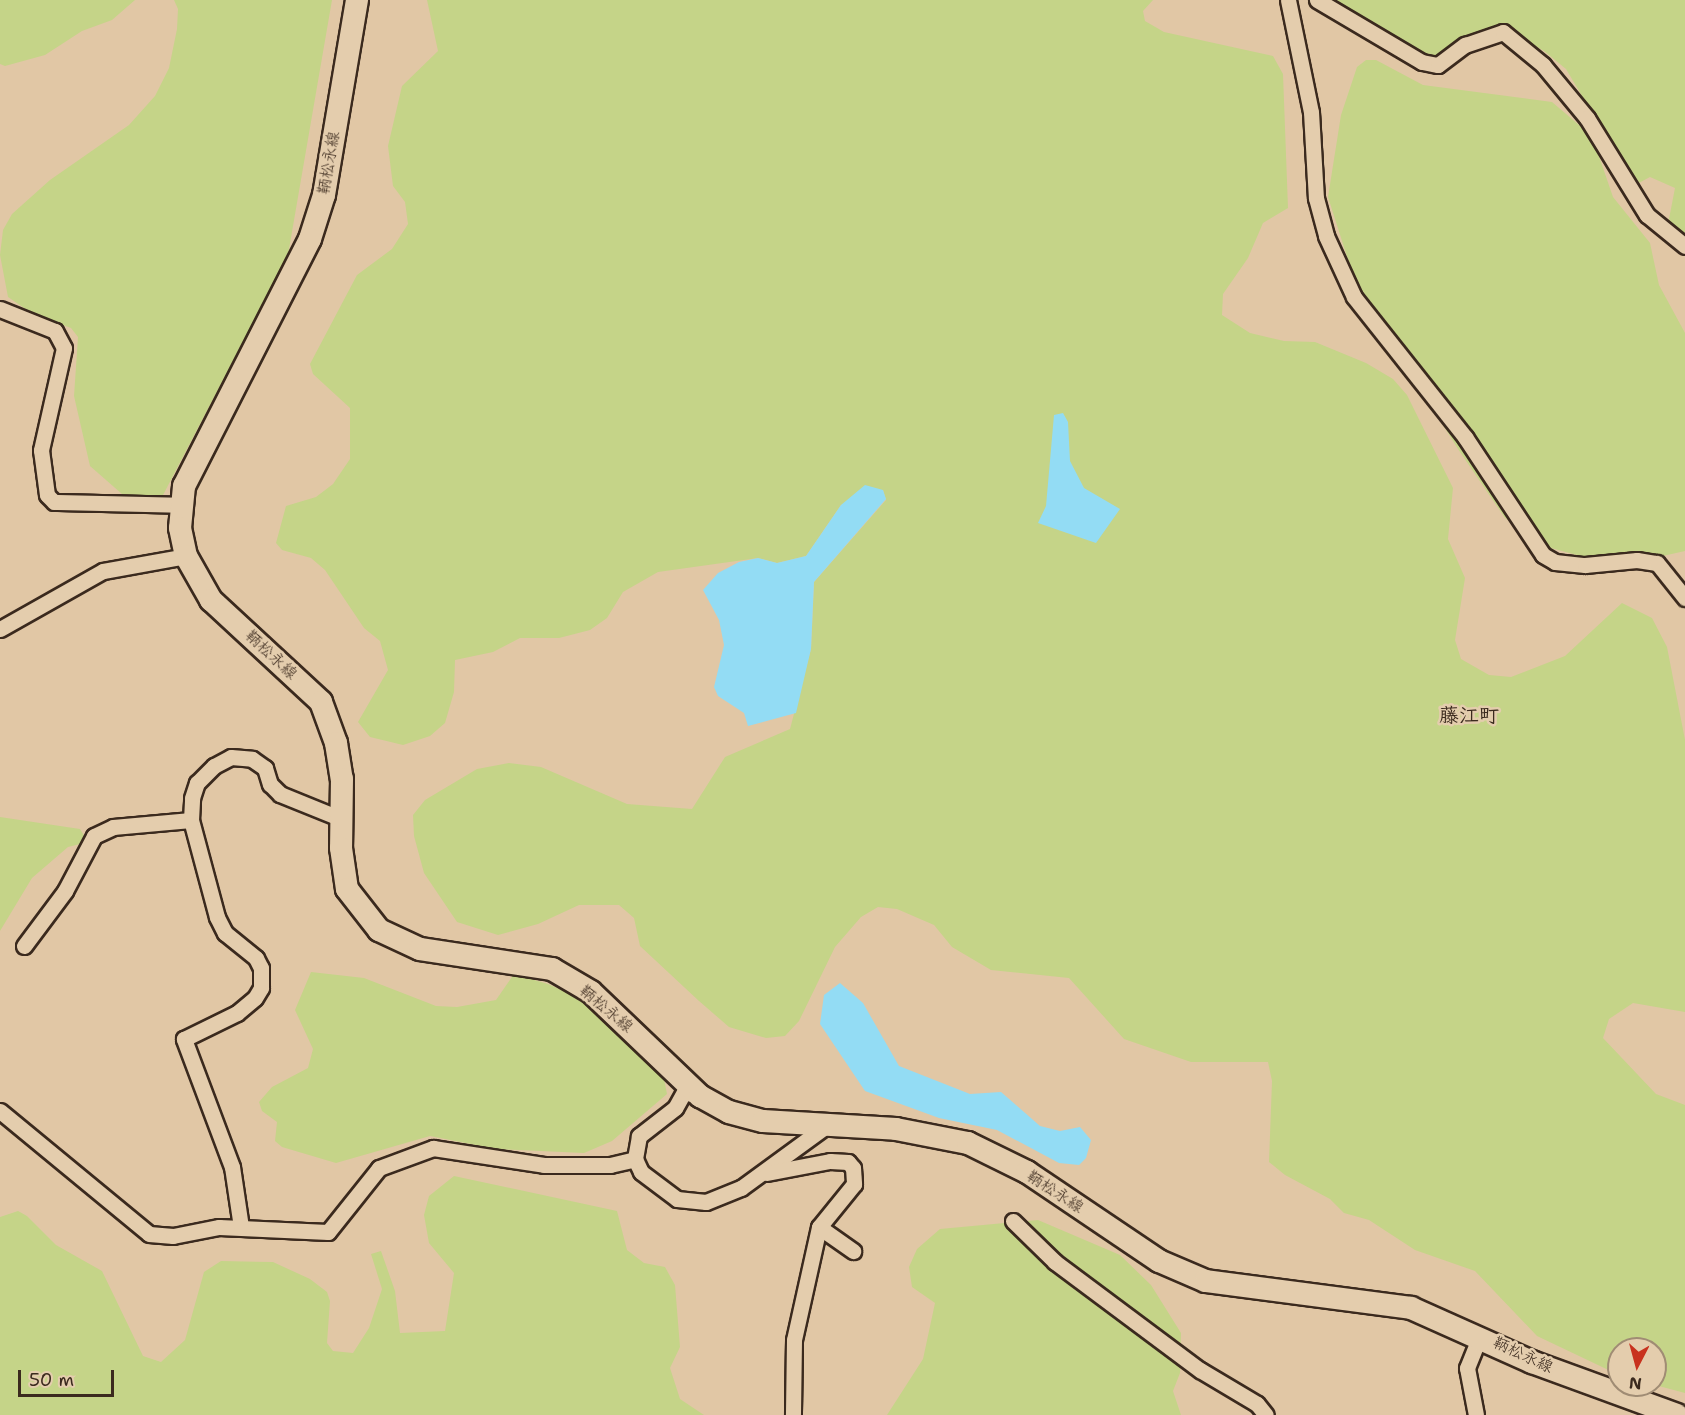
<!DOCTYPE html>
<meta charset="utf-8">
<style>
body{margin:0}
#map{position:relative;width:1685px;height:1415px;overflow:hidden;background:#e1c7a5;font-family:"Shantell Sans","Klee One",sans-serif}
div>[style]{position:absolute}
.green>*{inset:0;background:#c5d488}
.water>*{inset:0;background:#93dcf4}
.roads{filter:drop-shadow(2px 0 #3b2a1e) drop-shadow(-2px 0 #3b2a1e) drop-shadow(0 2px #3b2a1e) drop-shadow(0 -2px #3b2a1e)}
.street>*{height:15px;margin:-7.5px;padding:0 7.5px;transform-origin:7.5px;border-radius:7.5px;background:#e4cdad}
.primary>*{height:22px;margin:-11px;padding:0 11px;transform-origin:11px;border-radius:11px;background:#e4cdad}
span{translate:-50% -50%;white-space:nowrap;text-align:center;line-height:1.15;-webkit-text-stroke:5px #e4cdad;paint-order:stroke}
.street-label{font-size:16px;color:#3b2a1e}
.quarter-label{font-size:20px;color:#3b2a1e;font-weight:700}
.north{position:absolute;left:1607px;top:1337px;width:60px;height:60px;box-sizing:border-box;background:#e4cdad;border:2px solid #a08c74;border-radius:50%;rotate:186deg;font-size:16px;font-weight:700;line-height:24px;text-align:center;color:#3b2a1e}
.north::after{content:'';display:block;margin:auto;width:21px;height:27px;background:#c8321e;clip-path:polygon(50% 0,100% 100%,50% 72%,0 100%)}
.scale{position:absolute;left:18px;top:1370px;width:96px;height:27px;box-sizing:border-box;border:3px solid #3b2a1e;border-top:0;padding-left:8px;font-size:18px;line-height:21px;white-space:nowrap;color:#3b2a1e;-webkit-text-stroke:4px #e4cdad;paint-order:stroke}
</style>
<div id="map">
<div class="green">
<div style="clip-path:polygon(0 0,135px 0,112px 20px,82px 31px,45px 55px,5px 66px,0 64px)"></div>
<div style="clip-path:polygon(174px 0,332px 0,288px 255px,162px 497px,153px 499px,122px 494px,90px 466px,74px 396px,78px 337px,71px 328px,33px 314px,8px 297px,0 255px,3px 230px,12px 214px,50px 180px,129px 125px,155px 96px,169px 68px,177px 29px,178px 9px)"></div>
<div style="clip-path:polygon(427px 0,1153px 0,1143px 11px,1145px 21px,1164px 32px,1273px 56px,1283px 74px,1288px 208px,1263px 223px,1248px 258px,1223px 294px,1222px 315px,1250px 333px,1284px 341px,1315px 342px,1366px 363px,1393px 379px,1407px 395px,1453px 488px,1448px 539px,1465px 578px,1455px 640px,1461px 659px,1489px 675px,1511px 677px,1565px 656px,1622px 603px,1652px 618px,1667px 647px,1685px 740px,1685px 1012px,1633px 1003px,1609px 1019px,1603px 1038px,1656px 1094px,1685px 1105px,1685px 1393px,1655px 1385px,1655px 1349px,1619px 1349px,1619px 1375px,1537px 1336px,1475px 1271px,1415px 1250px,1369px 1220px,1344px 1213px,1330px 1199px,1285px 1175px,1269px 1162px,1272px 1081px,1268px 1062px,1191px 1062px,1124px 1039px,1069px 978px,991px 970px,952px 947px,934px 925px,897px 909px,878px 907px,861px 917px,835px 947px,799px 1021px,785px 1036px,766px 1038px,729px 1027px,699px 1001px,640px 946px,634px 918px,619px 905px,579px 905px,538px 924px,498px 935px,457px 922px,424px 873px,414px 836px,413px 815px,425px 800px,477px 769px,509px 763px,541px 767px,627px 804px,692px 809px,725px 757px,790px 729px,811px 649px,814px 582px,886px 500px,883px 490px,841px 505px,806px 556px,777px 563px,758px 558px,658px 572px,623px 592px,607px 618px,590px 630px,559px 638px,520px 638px,493px 652px,455px 660px,454px 692px,445px 723px,430px 736px,403px 745px,370px 737px,358px 722px,388px 670px,380px 641px,364px 628px,325px 570px,311px 558px,282px 550px,276px 543px,286px 506px,316px 497px,333px 484px,350px 459px,350px 408px,313px 374px,310px 364px,357px 275px,392px 249px,408px 224px,405px 202px,393px 186px,388px 146px,402px 86px,438px 51px)"></div>
<div style="clip-path:polygon(1326px 0,1685px 0,1685px 236px,1668px 224px,1675px 188px,1650px 177px,1635px 185px,1566px 69px,1544px 51px,1511px 32px,1456px 55px,1425px 57px)"></div>
<div style="clip-path:polygon(1366px 60px,1376px 60px,1423px 85px,1552px 102px,1592px 136px,1613px 197px,1650px 243px,1659px 285px,1685px 333px,1685px 551px,1618px 566px,1547px 547px,1505px 518px,1458px 449px,1357px 288px,1328px 197px,1341px 115px,1357px 67px)"></div>
<div style="clip-path:polygon(0 817px,80px 829px,88px 842px,68px 847px,32px 878px,0 931px)"></div>
<div style="clip-path:polygon(311px 972px,364px 978px,436px 1006px,457px 1007px,496px 1000px,514px 974px,548px 984px,589px 1002px,661px 1064px,667px 1094px,612px 1141px,584px 1153px,496px 1149px,430px 1136px,336px 1163px,282px 1147px,275px 1141px,277px 1122px,262px 1111px,259px 1102px,272px 1087px,308px 1068px,313px 1049px,295px 1010px)"></div>
<div style="clip-path:polygon(454px 1176px,617px 1211px,627px 1250px,644px 1263px,665px 1267px,675px 1285px,680px 1347px,670px 1368px,680px 1399px,704px 1415px,0 1415px,0 1217px,18px 1211px,27px 1216px,56px 1245px,102px 1271px,143px 1356px,161px 1362px,185px 1340px,204px 1272px,221px 1261px,273px 1262px,310px 1279px,327px 1292px,330px 1301px,327px 1343px,333px 1351px,353px 1353px,369px 1328px,382px 1289px,371px 1254px,381px 1251px,395px 1291px,400px 1333px,445px 1331px,454px 1273px,429px 1243px,424px 1215px,429px 1196px)"></div>
<div style="clip-path:polygon(1038px 1220px,1120px 1255px,1151px 1285px,1181px 1333px,1180px 1373px,1173px 1391px,1181px 1415px,887px 1415px,923px 1359px,935px 1303px,912px 1287px,909px 1267px,917px 1249px,940px 1229px)"></div>
</div>
<div class="water">
<div style="clip-path:polygon(1063px 413px,1068px 422px,1070px 461px,1084px 488px,1120px 509px,1096px 543px,1038px 523px,1046px 506px,1054px 415px)"></div>
<div style="clip-path:polygon(865px 485px,883px 490px,886px 499px,814px 582px,811px 649px,796px 713px,748px 726px,744px 713px,718px 696px,714px 687px,724px 645px,719px 620px,703px 590px,718px 573px,739px 562px,758px 558px,777px 563px,806px 556px,841px 505px)"></div>
<div style="clip-path:polygon(840px 983px,863px 1003px,899px 1066px,970px 1094px,1001px 1092px,1040px 1126px,1060px 1131px,1080px 1127px,1091px 1140px,1086px 1158px,1079px 1165px,1059px 1163px,997px 1130px,939px 1118px,865px 1091px,820px 1024px,824px 995px)"></div>
</div>
<div class="roads">
<div class="street">
<div style="left:1288px;top:0;width:114px;rotate:78.4deg"></div>
<div style="left:1311px;top:112px;width:86px;rotate:86.7deg"></div>
<div style="left:1316px;top:198px;width:39px;rotate:75deg"></div>
<div style="left:1326px;top:236px;width:67px;rotate:65.3deg"></div>
<div style="left:1354px;top:297px;width:179px;rotate:51.6deg"></div>
<div style="left:1465px;top:437px;width:141px;rotate:56.5deg"></div>
<div style="left:1543px;top:555px;width:14px;rotate:30deg"></div>
<div style="left:1555px;top:562px;width:30px;rotate:6deg"></div>
<div style="left:1585px;top:565px;width:52px;rotate:-5.5deg"></div>
<div style="left:1637px;top:560px;width:20px;rotate:9deg"></div>
<div style="left:1657px;top:563px;width:45px;rotate:51.3deg"></div>
<div style="left:1317px;top:0;width:122px;rotate:30.6deg"></div>
<div style="left:1422px;top:62px;width:16px;rotate:11deg"></div>
<div style="left:1438px;top:65px;width:34px;rotate:-37deg"></div>
<div style="left:1465px;top:45px;width:40px;rotate:-18.9deg"></div>
<div style="left:1503px;top:32px;width:52px;rotate:39.5deg"></div>
<div style="left:1543px;top:65px;width:69px;rotate:50.3deg"></div>
<div style="left:1587px;top:118px;width:114px;rotate:58.3deg"></div>
<div style="left:1647px;top:215px;width:49px;rotate:39.2deg"></div>
<div style="left:0;top:309px;width:59px;rotate:21.8deg"></div>
<div style="left:55px;top:331px;width:19px;rotate:62deg"></div>
<div style="left:64px;top:348px;width:105px;rotate:102.7deg"></div>
<div style="left:41px;top:450px;width:45px;rotate:82.4deg"></div>
<div style="left:47px;top:495px;width:10px;rotate:45deg"></div>
<div style="left:54px;top:502px;width:128px;rotate:1.3deg"></div>
<div style="left:0;top:629px;width:118px;rotate:-29.4deg"></div>
<div style="left:103px;top:571px;width:84px;rotate:-10.2deg"></div>
<div style="left:24px;top:946px;width:69px;rotate:-53.3deg"></div>
<div style="left:65px;top:891px;width:62px;rotate:-62.2deg"></div>
<div style="left:94px;top:836px;width:21px;rotate:-25deg"></div>
<div style="left:113px;top:827px;width:78px;rotate:-5.1deg"></div>
<div style="left:700px;top:1096px;width:16px;rotate:-166deg"></div>
<div style="left:684px;top:1092px;width:18px;rotate:119deg"></div>
<div style="left:675px;top:1108px;width:46px;rotate:142.1deg"></div>
<div style="left:639px;top:1136px;width:23px;rotate:100deg"></div>
<div style="left:635px;top:1159px;width:14px;rotate:65deg"></div>
<div style="left:641px;top:1172px;width:45px;rotate:36.9deg"></div>
<div style="left:677px;top:1199px;width:29px;rotate:6deg"></div>
<div style="left:706px;top:1202px;width:38px;rotate:-22deg"></div>
<div style="left:741px;top:1188px;width:105px;rotate:-36.1deg"></div>
<div style="left:0;top:1111px;width:193px;rotate:39.5deg"></div>
<div style="left:149px;top:1234px;width:24px;rotate:5deg"></div>
<div style="left:173px;top:1236px;width:47px;rotate:-11.1deg"></div>
<div style="left:219px;top:1227px;width:109px;rotate:2.6deg"></div>
<div style="left:328px;top:1232px;width:82px;rotate:-51.4deg"></div>
<div style="left:379px;top:1168px;width:58px;rotate:-20.3deg"></div>
<div style="left:433px;top:1148px;width:112px;rotate:8.7deg"></div>
<div style="left:544px;top:1165px;width:66px"></div>
<div style="left:610px;top:1165px;width:26px;rotate:-13deg"></div>
<div style="left:767px;top:1173px;width:64px;rotate:-10.8deg"></div>
<div style="left:830px;top:1161px;width:18px;rotate:3deg"></div>
<div style="left:848px;top:1162px;width:8px;rotate:50deg"></div>
<div style="left:853px;top:1168px;width:16px;rotate:86deg"></div>
<div style="left:854px;top:1184px;width:55px;rotate:129.1deg"></div>
<div style="left:819px;top:1227px;width:116px;rotate:102.5deg"></div>
<div style="left:794px;top:1340px;width:75px;rotate:90.8deg"></div>
<div style="left:1013px;top:1221px;width:59px;rotate:44.3deg"></div>
<div style="left:1055px;top:1262px;width:181px;rotate:36.7deg"></div>
<div style="left:1200px;top:1370px;width:66px;rotate:30.8deg"></div>
<div style="left:1257px;top:1404px;width:14px;rotate:51deg"></div>
<div style="left:241px;top:1227px;width:61px;rotate:-98.5deg"></div>
<div style="left:232px;top:1167px;width:137px;rotate:-110.6deg"></div>
<div style="left:184px;top:1039px;width:59px;rotate:-26.1deg"></div>
<div style="left:237px;top:1013px;width:23px;rotate:-40deg"></div>
<div style="left:255px;top:998px;width:12px;rotate:-59deg"></div>
<div style="left:261px;top:988px;width:20px;rotate:-90deg"></div>
<div style="left:261px;top:968px;width:11px;rotate:-117deg"></div>
<div style="left:256px;top:958px;width:40px;rotate:-141deg"></div>
<div style="left:225px;top:933px;width:18px;rotate:-117deg"></div>
<div style="left:217px;top:917px;width:100px;rotate:-105deg"></div>
<div style="left:191px;top:820px;width:22px;rotate:-87deg"></div>
<div style="left:192px;top:798px;width:16px;rotate:-72deg"></div>
<div style="left:197px;top:783px;width:24px;rotate:-45deg"></div>
<div style="left:214px;top:766px;width:19px;rotate:-28deg"></div>
<div style="left:231px;top:757px;width:21px;rotate:5deg"></div>
<div style="left:252px;top:759px;width:16px;rotate:35deg"></div>
<div style="left:265px;top:768px;width:17px;rotate:73deg"></div>
<div style="left:270px;top:784px;width:14px;rotate:45deg"></div>
<div style="left:280px;top:794px;width:64px;rotate:22.1deg"></div>
<div style="left:819px;top:1227px;width:42px;rotate:35.2deg"></div>
<div style="left:1476px;top:1415px;width:48px;rotate:-100.8deg"></div>
<div style="left:1467px;top:1368px;width:35px;rotate:-68deg"></div>
</div>
<div class="primary">
<div style="left:357px;top:0;width:198px;rotate:99.6deg"></div>
<div style="left:324px;top:195px;width:46px;rotate:107.7deg"></div>
<div style="left:310px;top:239px;width:277px;rotate:117deg"></div>
<div style="left:184px;top:486px;width:42px;rotate:95.4deg"></div>
<div style="left:180px;top:528px;width:29px;rotate:78deg"></div>
<div style="left:186px;top:556px;width:51px;rotate:60.4deg"></div>
<div style="left:211px;top:600px;width:150px;rotate:42.8deg"></div>
<div style="left:321px;top:702px;width:44px;rotate:69.9deg"></div>
<div style="left:336px;top:743px;width:36px;rotate:81deg"></div>
<div style="left:342px;top:779px;width:69px;rotate:90.8deg"></div>
<div style="left:341px;top:848px;width:41px;rotate:81.7deg"></div>
<div style="left:347px;top:889px;width:52px;rotate:52deg"></div>
<div style="left:379px;top:930px;width:45px;rotate:24.9deg"></div>
<div style="left:420px;top:949px;width:134px;rotate:8.6deg"></div>
<div style="left:552px;top:969px;width:45px;rotate:30.5deg"></div>
<div style="left:591px;top:992px;width:151px;rotate:43.7deg"></div>
<div style="left:700px;top:1096px;width:33px;rotate:29deg"></div>
<div style="left:729px;top:1112px;width:35px;rotate:15deg"></div>
<div style="left:763px;top:1121px;width:133px;rotate:3.4deg"></div>
<div style="left:896px;top:1129px;width:73px;rotate:11deg"></div>
<div style="left:968px;top:1143px;width:66px;rotate:26.2deg"></div>
<div style="left:1027px;top:1172px;width:159px;rotate:34deg"></div>
<div style="left:1159px;top:1261px;width:51px;rotate:23.1deg"></div>
<div style="left:1206px;top:1281px;width:207px;rotate:7.5deg"></div>
<div style="left:1411px;top:1308px;width:133px;rotate:24.1deg"></div>
<div style="left:1532px;top:1362px;width:154px;rotate:20.1deg"></div>
</div>
</div>
<div class="street-label">
<span style="left:329px;top:163px;rotate:-80deg">鞆松永線</span>
<span style="left:271px;top:655px;rotate:43deg">鞆松永線</span>
<span style="left:606px;top:1009px;rotate:40deg">鞆松永線</span>
<span style="left:1055px;top:1192px;rotate:33deg">鞆松永線</span>
<span style="left:1523px;top:1355px;rotate:25deg">鞆松永線</span>
</div>
<div class="quarter-label">
<span style="left:1469px;top:715px">藤江町</span>
</div>
<div class="north">N</div>
<div class="scale">50 m</div>
</div>
